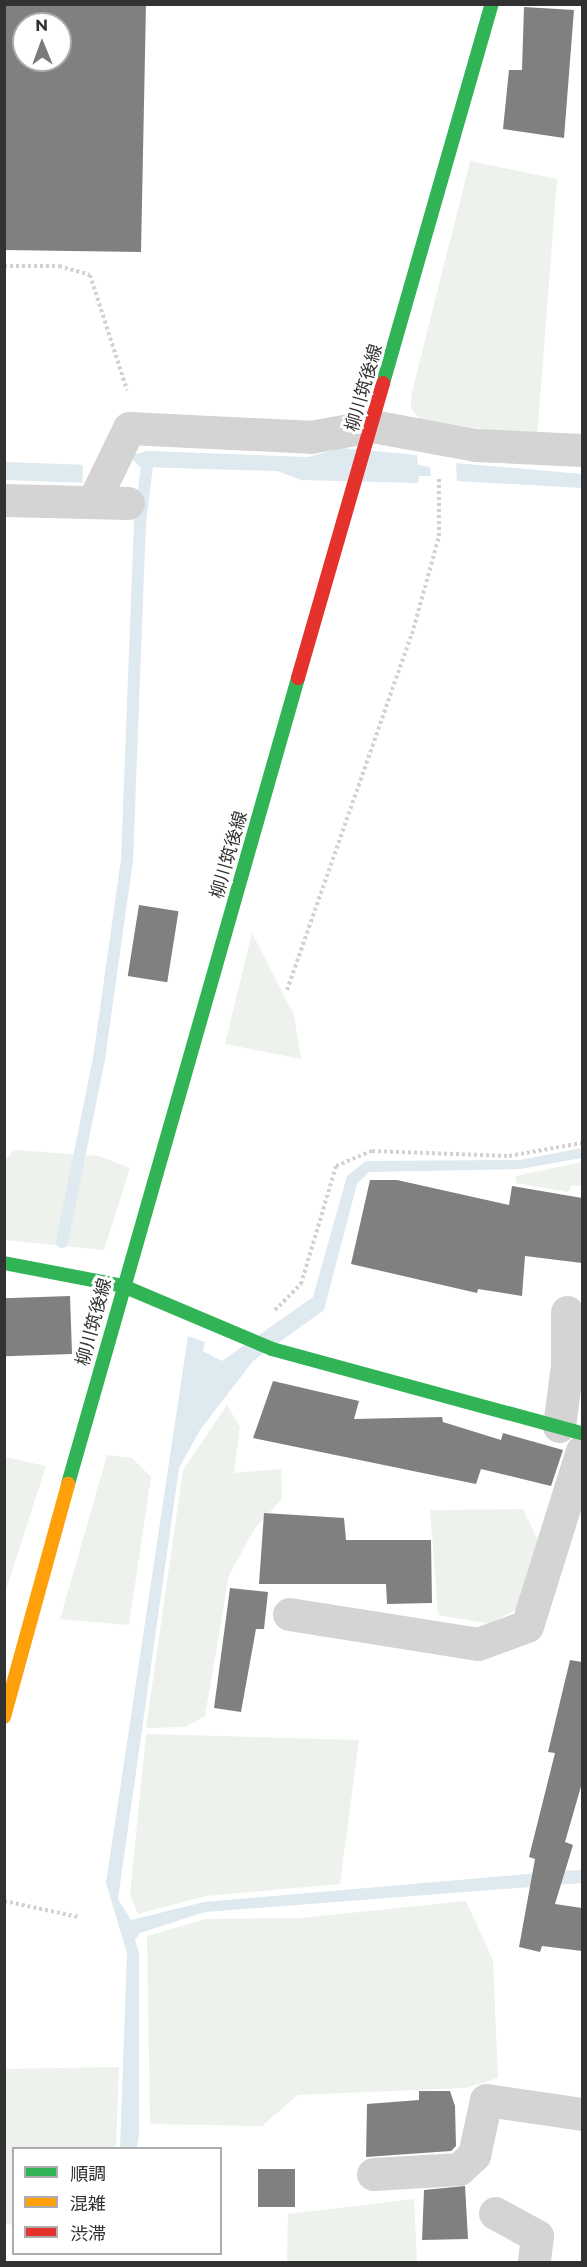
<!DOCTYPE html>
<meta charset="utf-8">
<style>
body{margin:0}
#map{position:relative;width:587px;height:2267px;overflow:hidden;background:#fff;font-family:Montserrat,"Noto Sans JP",sans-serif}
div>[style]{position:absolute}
.green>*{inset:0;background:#eef2ec}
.water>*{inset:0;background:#dfe9f0;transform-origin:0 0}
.stream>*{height:12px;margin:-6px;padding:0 6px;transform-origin:6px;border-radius:6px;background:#dfe9f0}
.building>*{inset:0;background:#808080;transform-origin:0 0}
.path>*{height:4px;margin-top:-2px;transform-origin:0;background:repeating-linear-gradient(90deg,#d2d2d2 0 3px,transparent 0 6px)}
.street>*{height:33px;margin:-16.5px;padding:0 16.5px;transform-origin:16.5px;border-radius:16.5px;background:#d4d4d4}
.fast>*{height:14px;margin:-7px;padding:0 7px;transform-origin:7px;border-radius:7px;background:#30b455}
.slow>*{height:14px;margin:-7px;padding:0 7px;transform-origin:7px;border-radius:7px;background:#ff9f0a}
.jam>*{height:14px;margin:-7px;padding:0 7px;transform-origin:7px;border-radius:7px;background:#e5322d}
span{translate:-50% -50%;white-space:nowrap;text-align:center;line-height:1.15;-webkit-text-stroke:6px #fff;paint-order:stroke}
.street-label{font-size:18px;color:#323232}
.frame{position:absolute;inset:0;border:6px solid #323232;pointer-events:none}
.legend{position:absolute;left:12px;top:2147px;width:210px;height:108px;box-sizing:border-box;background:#fff;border:2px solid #adadad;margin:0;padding:8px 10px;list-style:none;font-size:18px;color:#323232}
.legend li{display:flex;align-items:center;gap:12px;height:30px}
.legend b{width:30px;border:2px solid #adadad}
.north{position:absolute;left:12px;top:12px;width:60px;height:60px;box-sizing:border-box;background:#fff;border:2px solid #adadad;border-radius:50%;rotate:359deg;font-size:16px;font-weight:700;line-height:24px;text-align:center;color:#323232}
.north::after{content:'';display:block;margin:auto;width:21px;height:27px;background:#7a7a7a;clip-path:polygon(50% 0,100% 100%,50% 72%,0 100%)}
</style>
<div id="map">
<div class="green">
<div style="clip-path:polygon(470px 161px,557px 179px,537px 438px,420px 419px,411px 409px,411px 396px)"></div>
<div style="clip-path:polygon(252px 933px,294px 1015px,301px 1059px,225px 1044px)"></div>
<div style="clip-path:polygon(14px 1150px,99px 1156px,130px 1168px,104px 1250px,5px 1240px,4px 1161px)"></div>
<div style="clip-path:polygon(582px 1162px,582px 1186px,572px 1185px,568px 1192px,516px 1183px,516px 1176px)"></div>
<div style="clip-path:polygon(227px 1405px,240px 1427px,234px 1473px,281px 1469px,282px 1499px,255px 1528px,229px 1575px,205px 1716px,185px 1727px,146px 1728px,183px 1470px)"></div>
<div style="clip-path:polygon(107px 1455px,132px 1458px,151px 1477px,129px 1625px,60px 1619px)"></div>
<div style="clip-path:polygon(5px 1457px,46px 1466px,5px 1593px,4px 1457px)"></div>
<div style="clip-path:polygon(523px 1509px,541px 1546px,518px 1608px,490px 1624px,438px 1615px,430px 1510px)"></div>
<div style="clip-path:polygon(146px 1734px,359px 1740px,340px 1884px,206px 1896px,138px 1914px,130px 1895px)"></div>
<div style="clip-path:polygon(466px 1901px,493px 1960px,498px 2078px,466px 2088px,298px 2095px,262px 2126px,150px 2124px,147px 1936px,206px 1919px,301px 1918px)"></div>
<div style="clip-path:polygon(119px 2067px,116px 2148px,14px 2148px,13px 2225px,5px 2224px,5px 2069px)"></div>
<div style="clip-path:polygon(414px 2199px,417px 2262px,287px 2262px,288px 2214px)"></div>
</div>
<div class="water">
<div style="clip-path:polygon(341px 448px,417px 455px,418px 465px,430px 467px,431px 476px,419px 476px,418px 483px,301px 480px,277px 471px,140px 467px,129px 456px,147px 451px,308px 457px)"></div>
<div style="left:5px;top:462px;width:78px;height:18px;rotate:2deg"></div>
<div style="clip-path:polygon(456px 463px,582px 474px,582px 488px,457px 481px)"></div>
<div style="clip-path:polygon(582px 1148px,582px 1158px,520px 1169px,369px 1172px,357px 1184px,324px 1310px,253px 1361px,200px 1430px,179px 1468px,118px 1899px,131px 1920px,204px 1902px,562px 1871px,582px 1870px,582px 1883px,205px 1912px,140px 1933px,135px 1940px,139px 1953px,139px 2133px,137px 2148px,120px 2148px,127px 1953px,106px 1883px,188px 1336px,205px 1342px,203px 1351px,222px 1361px,313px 1297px,347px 1176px,366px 1161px,520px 1160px)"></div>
</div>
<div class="stream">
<div style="left:62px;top:1242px;width:187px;rotate:-78.6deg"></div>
<div style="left:99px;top:1059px;width:200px;rotate:-82deg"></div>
<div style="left:127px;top:861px;width:338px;rotate:-87.8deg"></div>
<div style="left:140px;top:523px;width:58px;rotate:-83.1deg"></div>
</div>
<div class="building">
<div style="clip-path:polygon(evenodd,4px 4px,146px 4px,141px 252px,4px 250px,4px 4px,24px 24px,60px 24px,60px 60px,24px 60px,24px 24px)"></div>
<div style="clip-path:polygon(524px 7px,574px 10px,564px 138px,503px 129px,509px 70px,522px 70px)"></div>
<div style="left:139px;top:905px;width:40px;height:72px;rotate:9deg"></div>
<div style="clip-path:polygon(370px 1180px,397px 1180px,509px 1205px,512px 1186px,582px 1198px,582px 1263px,525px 1256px,522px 1296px,478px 1289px,477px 1293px,351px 1264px)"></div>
<div style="left:70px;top:1296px;width:58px;height:66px;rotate:88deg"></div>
<div style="clip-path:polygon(273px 1381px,359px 1401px,354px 1419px,442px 1417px,443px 1422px,501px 1440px,503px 1433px,563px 1450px,551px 1486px,481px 1469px,476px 1484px,253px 1438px)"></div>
<div style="clip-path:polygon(264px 1513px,344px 1518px,346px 1540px,431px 1540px,432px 1603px,387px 1604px,386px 1584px,259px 1584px)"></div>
<div style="clip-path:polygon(230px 1588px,268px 1592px,264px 1629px,256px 1629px,241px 1712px,214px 1708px)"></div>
<div style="clip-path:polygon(570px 1660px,582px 1662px,582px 1783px,565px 1842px,573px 1845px,555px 1904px,582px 1908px,582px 1951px,542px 1946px,540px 1952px,519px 1947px,535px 1859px,529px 1857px,555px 1753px,548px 1752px)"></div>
<div style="clip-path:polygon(419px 2091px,450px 2091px,455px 2106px,456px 2146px,451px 2151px,366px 2157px,367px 2104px,419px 2100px)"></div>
<div style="left:258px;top:2169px;width:37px;height:38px"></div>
<div style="clip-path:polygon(465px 2186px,468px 2239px,422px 2240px,424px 2190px)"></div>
</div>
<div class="path">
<div style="left:4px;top:266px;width:55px"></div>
<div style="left:59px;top:266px;width:32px;rotate:16deg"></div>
<div style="left:90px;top:275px;width:121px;rotate:72.2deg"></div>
<div style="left:287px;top:990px;width:377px;rotate:-70.7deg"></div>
<div style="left:412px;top:634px;width:102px;rotate:-74.6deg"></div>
<div style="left:439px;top:536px;width:60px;rotate:-90deg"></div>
<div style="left:275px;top:1310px;width:37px;rotate:-45deg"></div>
<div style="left:301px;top:1284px;width:123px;rotate:-73.5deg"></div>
<div style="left:336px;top:1166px;width:39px;rotate:-23deg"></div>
<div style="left:372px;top:1151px;width:137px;rotate:2.1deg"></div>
<div style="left:509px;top:1156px;width:74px;rotate:-10.1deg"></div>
<div style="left:4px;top:1901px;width:76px;rotate:12.2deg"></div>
</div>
<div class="street">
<div style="left:4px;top:500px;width:124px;rotate:1.4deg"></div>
<div style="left:93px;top:502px;width:82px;rotate:-64.1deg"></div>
<div style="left:129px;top:428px;width:181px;rotate:2.8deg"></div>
<div style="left:310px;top:437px;width:63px;rotate:-10.1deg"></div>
<div style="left:372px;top:426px;width:106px;rotate:10.4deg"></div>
<div style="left:476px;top:445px;width:106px;rotate:2.7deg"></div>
<div style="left:559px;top:1426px;width:62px;rotate:-82.5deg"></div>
<div style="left:567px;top:1365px;width:53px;rotate:-90deg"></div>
<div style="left:289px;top:1614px;width:191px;rotate:9deg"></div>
<div style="left:478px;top:1644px;width:52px;rotate:-20.2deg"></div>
<div style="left:527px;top:1626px;width:183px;rotate:-72.6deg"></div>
<div style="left:373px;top:2174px;width:86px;rotate:-3.3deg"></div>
<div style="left:459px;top:2169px;width:21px;rotate:-43deg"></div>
<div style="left:474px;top:2155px;width:56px;rotate:-77.7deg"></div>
<div style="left:486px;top:2100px;width:97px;rotate:8.3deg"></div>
<div style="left:495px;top:2213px;width:48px;rotate:28.7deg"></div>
<div style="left:537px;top:2236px;width:26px;rotate:97deg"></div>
</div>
<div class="fast">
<div style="left:383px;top:383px;width:394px;rotate:-74deg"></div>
<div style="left:4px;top:1263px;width:121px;rotate:10.9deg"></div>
<div style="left:123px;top:1286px;width:162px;rotate:22.9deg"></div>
<div style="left:272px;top:1349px;width:321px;rotate:15.2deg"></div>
<div style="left:68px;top:1484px;width:838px;rotate:-74.07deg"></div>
</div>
<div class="slow">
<div style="left:4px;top:1717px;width:242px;rotate:-74.6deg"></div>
</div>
<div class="jam">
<div style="left:298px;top:678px;width:307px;rotate:-73.9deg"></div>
</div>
<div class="street-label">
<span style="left:364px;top:388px;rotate:-74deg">柳川筑後線</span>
<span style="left:229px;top:855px;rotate:-74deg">柳川筑後線</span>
<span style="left:94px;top:1322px;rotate:-75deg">柳川筑後線</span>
</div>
<div class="frame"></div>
<ul class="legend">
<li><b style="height:8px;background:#30b455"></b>順調</li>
<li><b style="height:8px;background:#ff9f0a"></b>混雑</li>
<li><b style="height:8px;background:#e5322d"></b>渋滞</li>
</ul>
<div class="north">N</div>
</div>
